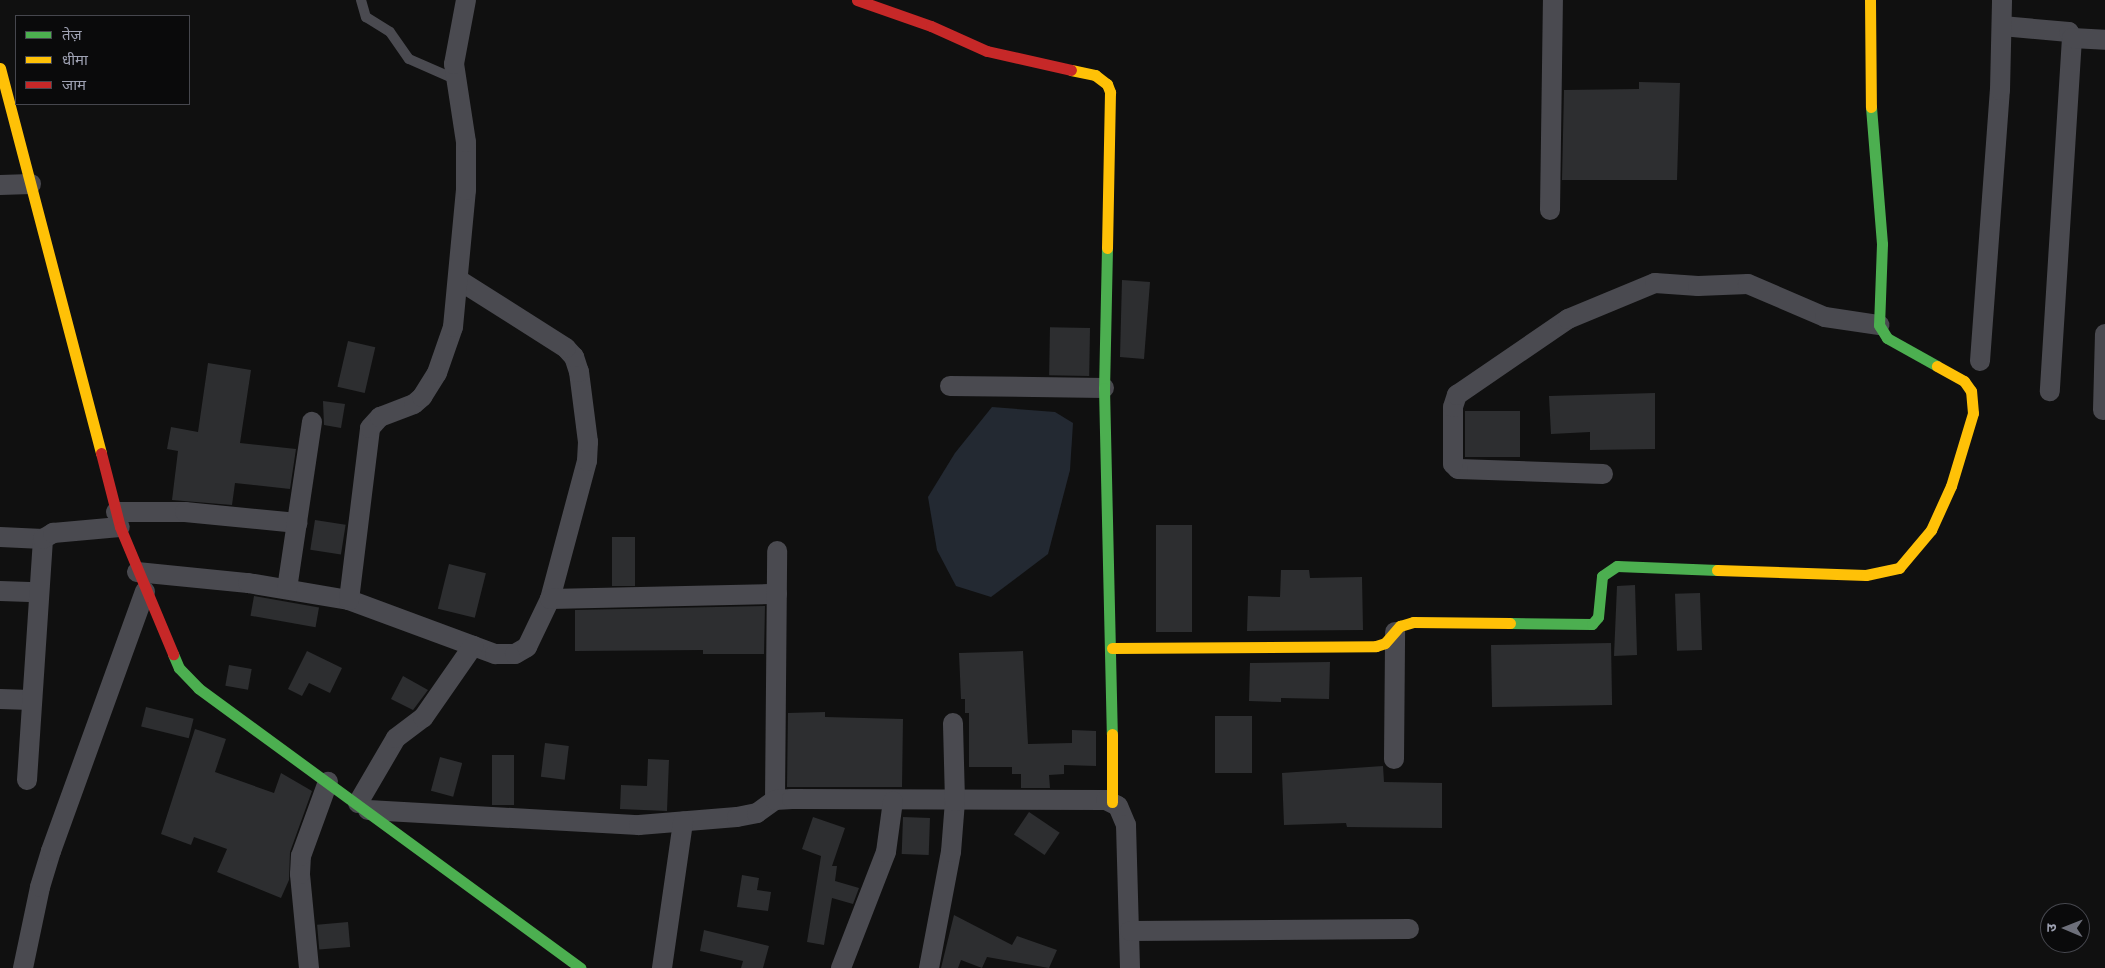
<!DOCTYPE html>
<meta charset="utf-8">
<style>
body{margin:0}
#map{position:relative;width:2105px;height:968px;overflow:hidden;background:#101010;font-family:Jost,"Noto Sans Devanagari",sans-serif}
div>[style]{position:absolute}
.water>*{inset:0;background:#232932}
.building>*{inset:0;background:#2d2e30;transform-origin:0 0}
.lane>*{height:10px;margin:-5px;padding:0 5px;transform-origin:5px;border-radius:5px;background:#4a4a50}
.street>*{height:20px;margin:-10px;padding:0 10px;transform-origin:10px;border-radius:10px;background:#4a4a50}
.fast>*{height:11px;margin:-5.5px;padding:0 5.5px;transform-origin:5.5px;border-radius:5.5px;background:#4caf50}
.slow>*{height:11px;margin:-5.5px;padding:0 5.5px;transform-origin:5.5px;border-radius:5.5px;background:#ffc107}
.jam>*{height:11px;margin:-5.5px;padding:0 5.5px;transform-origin:5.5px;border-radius:5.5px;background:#c62828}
span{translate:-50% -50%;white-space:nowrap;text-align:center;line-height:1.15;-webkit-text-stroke:4px #0a0a0b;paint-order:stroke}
.legend{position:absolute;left:15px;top:15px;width:175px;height:90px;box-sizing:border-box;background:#0a0a0b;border:1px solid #46474e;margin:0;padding:6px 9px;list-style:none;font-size:15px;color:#9fa2b3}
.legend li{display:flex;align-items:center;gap:10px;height:25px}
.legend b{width:25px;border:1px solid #46474e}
.north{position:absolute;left:2040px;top:903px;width:50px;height:50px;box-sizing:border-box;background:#0a0a0b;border:1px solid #46474e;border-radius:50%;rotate:271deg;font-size:14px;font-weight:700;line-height:20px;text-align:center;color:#9fa2b3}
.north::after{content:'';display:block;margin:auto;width:18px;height:22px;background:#6d6f7a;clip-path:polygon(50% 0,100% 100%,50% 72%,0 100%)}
</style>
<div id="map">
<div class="water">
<div style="clip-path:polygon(992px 407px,1055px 412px,1073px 423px,1070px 470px,1048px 554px,991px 597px,956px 586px,937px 550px,928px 497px,955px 453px)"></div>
</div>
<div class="building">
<div style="clip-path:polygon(1639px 82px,1680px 83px,1677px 180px,1562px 180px,1564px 90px,1639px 89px)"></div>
<div style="clip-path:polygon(1122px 280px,1150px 282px,1144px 359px,1120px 357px)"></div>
<div style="left:1090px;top:328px;width:48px;height:40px;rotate:91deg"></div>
<div style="left:348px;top:341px;width:28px;height:47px;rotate:13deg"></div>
<div style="clip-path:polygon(208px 363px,251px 370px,240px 443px,296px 449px,290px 489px,235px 483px,232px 505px,172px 500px,178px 451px,167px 449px,171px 427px,198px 432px)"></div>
<div style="clip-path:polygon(1655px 393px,1655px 449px,1590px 450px,1590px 432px,1551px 434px,1549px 396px)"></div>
<div style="clip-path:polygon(323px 401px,345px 404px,341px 428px,324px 425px)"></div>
<div style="left:1465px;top:411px;width:55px;height:46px"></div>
<div style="left:315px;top:520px;width:31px;height:30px;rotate:9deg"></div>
<div style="left:1156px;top:525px;width:36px;height:107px"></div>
<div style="left:612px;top:537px;width:23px;height:49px"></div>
<div style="left:449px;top:564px;width:38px;height:46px;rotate:14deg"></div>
<div style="clip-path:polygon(1281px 570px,1309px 570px,1310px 578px,1362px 577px,1363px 630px,1247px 631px,1248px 596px,1280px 597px)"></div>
<div style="clip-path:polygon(1635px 585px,1637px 655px,1614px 656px,1617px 586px)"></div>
<div style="left:1700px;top:593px;width:57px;height:25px;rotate:88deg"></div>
<div style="left:254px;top:596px;width:66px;height:20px;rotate:10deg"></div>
<div style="clip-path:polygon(765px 606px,764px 654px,703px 654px,703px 650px,575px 651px,575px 610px)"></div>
<div style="left:1611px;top:643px;width:62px;height:120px;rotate:89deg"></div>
<div style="clip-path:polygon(307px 651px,342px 668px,330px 693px,309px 683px,302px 696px,288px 689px)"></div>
<div style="clip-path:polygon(1023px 651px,1028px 744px,1072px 743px,1072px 730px,1096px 731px,1096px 766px,1064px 765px,1064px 774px,1049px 775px,1050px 788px,1021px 788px,1021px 774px,1012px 774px,1012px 767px,969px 767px,969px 713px,965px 713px,965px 699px,961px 699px,959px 653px)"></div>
<div style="clip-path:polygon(1330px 662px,1329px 699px,1281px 698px,1281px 702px,1249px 701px,1250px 663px)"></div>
<div style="left:229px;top:665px;width:23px;height:21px;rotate:10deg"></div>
<div style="clip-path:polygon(403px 676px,428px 690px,413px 710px,391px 699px)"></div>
<div style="left:146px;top:707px;width:49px;height:20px;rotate:14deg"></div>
<div style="clip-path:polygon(825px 712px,825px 717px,903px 719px,902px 787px,787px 787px,788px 713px)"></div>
<div style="left:1252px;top:716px;width:57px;height:37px;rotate:90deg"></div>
<div style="clip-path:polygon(195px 729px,226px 739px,215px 772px,274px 793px,281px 773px,312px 791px,290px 852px,289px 880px,281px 898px,217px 872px,227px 849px,194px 837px,191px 845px,161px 834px)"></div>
<div style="left:545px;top:743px;width:24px;height:34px;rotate:7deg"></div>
<div style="left:492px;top:755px;width:22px;height:50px"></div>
<div style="left:440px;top:757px;width:23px;height:35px;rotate:15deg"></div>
<div style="clip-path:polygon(648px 759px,669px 760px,667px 811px,620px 809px,621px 785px,647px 786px)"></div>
<div style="clip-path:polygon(1383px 766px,1384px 782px,1442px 783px,1442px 828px,1347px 827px,1346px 823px,1284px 825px,1282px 773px)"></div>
<div style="left:1029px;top:812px;width:37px;height:27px;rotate:34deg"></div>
<div style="clip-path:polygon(813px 817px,845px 828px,832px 866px,837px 866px,835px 881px,859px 888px,853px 904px,832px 898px,824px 945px,807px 942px,821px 856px,802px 849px)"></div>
<div style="left:903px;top:817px;width:27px;height:37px;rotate:2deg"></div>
<div style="clip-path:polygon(742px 875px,759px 878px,757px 890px,771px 892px,768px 911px,737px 907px)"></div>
<div style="clip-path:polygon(954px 915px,1012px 945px,1017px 936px,1057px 950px,1049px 968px,987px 957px,982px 968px,961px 960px,958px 968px,941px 968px)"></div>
<div style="left:348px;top:922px;width:25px;height:31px;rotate:85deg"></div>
<div style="clip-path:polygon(704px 930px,769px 946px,763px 968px,741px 968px,743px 961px,700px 951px)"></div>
</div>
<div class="lane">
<div style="left:361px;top:0;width:18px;rotate:74deg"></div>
<div style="left:366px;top:17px;width:28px;rotate:32deg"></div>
<div style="left:390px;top:32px;width:33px;rotate:55deg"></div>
<div style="left:409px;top:59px;width:52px;rotate:23.6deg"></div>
</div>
<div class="street">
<div style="left:2002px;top:26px;width:67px;rotate:5.1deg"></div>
<div style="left:2069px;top:32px;width:7px;rotate:63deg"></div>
<div style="left:2072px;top:38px;width:354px;rotate:93.6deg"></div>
<div style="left:2072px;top:38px;width:33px;rotate:3deg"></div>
<div style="left:0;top:185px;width:31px;rotate:-2deg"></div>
<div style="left:1550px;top:210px;width:210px;rotate:-89.2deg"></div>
<div style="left:1980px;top:361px;width:272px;rotate:-85.8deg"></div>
<div style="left:2000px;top:90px;width:90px;rotate:-88.7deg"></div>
<div style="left:950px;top:386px;width:154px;rotate:0.7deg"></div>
<div style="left:2103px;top:410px;width:76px;rotate:-88.5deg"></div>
<div style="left:1603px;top:474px;width:145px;rotate:-178deg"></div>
<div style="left:1458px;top:469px;width:7px;rotate:-135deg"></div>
<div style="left:1453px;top:464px;width:57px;rotate:-90deg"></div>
<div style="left:1453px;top:407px;width:13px;rotate:-72deg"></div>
<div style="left:1457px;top:395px;width:135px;rotate:-34.4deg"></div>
<div style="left:1568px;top:319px;width:94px;rotate:-22.5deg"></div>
<div style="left:1655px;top:283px;width:43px;rotate:4deg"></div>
<div style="left:1698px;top:286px;width:50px;rotate:-2.3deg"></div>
<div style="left:1748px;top:284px;width:84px;rotate:23.2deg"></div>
<div style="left:1825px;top:317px;width:55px;rotate:8.4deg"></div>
<div style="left:116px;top:512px;width:69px"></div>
<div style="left:185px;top:512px;width:113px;rotate:5.6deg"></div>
<div style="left:0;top:537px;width:43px;rotate:2.7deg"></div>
<div style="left:137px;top:572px;width:112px;rotate:5.7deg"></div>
<div style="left:248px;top:583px;width:102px;rotate:9.6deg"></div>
<div style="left:349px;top:600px;width:156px;rotate:20.3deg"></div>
<div style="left:495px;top:654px;width:20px"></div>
<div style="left:515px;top:654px;width:14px;rotate:-30deg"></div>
<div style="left:527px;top:647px;width:53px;rotate:-64.4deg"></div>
<div style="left:550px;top:599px;width:143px;rotate:-75deg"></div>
<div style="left:587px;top:461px;width:19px;rotate:-87deg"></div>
<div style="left:588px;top:442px;width:71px;rotate:-97.3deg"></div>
<div style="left:579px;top:372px;width:16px;rotate:-108deg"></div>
<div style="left:574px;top:357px;width:12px;rotate:-132deg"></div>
<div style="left:566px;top:348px;width:127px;rotate:-147.6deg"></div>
<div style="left:287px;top:589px;width:169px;rotate:-81.5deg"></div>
<div style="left:0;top:591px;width:37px;rotate:2deg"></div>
<div style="left:550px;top:599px;width:227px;rotate:-1.3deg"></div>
<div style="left:349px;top:600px;width:173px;rotate:-83deg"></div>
<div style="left:370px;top:428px;width:15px;rotate:-48deg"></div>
<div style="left:380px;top:417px;width:36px;rotate:-21deg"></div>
<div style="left:414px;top:404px;width:11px;rotate:-41deg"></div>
<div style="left:422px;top:397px;width:28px;rotate:-58deg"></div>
<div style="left:437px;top:373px;width:49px;rotate:-70.8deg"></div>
<div style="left:453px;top:327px;width:138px;rotate:-84.6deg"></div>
<div style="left:466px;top:190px;width:48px;rotate:-90deg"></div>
<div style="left:466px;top:142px;width:79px;rotate:-98.7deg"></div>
<div style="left:454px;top:64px;width:65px;rotate:-79.4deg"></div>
<div style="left:0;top:699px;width:31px;rotate:2deg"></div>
<div style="left:1394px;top:759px;width:127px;rotate:-89.5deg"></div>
<div style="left:27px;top:780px;width:242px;rotate:-86.2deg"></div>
<div style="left:43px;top:539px;width:12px;rotate:-31deg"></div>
<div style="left:53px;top:533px;width:67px;rotate:-5.1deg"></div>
<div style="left:775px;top:800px;width:249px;rotate:-89.5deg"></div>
<div style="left:358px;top:803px;width:75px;rotate:-59.7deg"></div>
<div style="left:396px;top:738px;width:34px;rotate:-37deg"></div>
<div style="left:423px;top:718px;width:88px;rotate:-55.2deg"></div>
<div style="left:368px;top:810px;width:271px;rotate:3.2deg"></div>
<div style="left:639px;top:825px;width:98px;rotate:-4.7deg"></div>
<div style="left:737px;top:817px;width:20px;rotate:-11deg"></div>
<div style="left:757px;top:813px;width:22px;rotate:-36deg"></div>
<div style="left:775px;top:800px;width:17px;rotate:-3deg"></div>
<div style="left:792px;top:799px;width:314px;rotate:0.2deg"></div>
<div style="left:1106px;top:800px;width:13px;rotate:27deg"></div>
<div style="left:1118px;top:806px;width:21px;rotate:67deg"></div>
<div style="left:1126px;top:825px;width:143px;rotate:88.4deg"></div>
<div style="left:1130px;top:931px;width:279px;rotate:-0.4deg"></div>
<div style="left:23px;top:968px;width:83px;rotate:-78.1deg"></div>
<div style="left:40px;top:887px;width:38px;rotate:-73deg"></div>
<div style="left:51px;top:851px;width:276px;rotate:-70.1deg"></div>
<div style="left:309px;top:968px;width:94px;rotate:-95.5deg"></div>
<div style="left:300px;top:874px;width:18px;rotate:-87deg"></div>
<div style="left:301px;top:856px;width:79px;rotate:-70deg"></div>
<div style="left:662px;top:968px;width:148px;rotate:-81.8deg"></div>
<div style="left:841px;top:968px;width:124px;rotate:-68.8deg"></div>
<div style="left:886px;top:852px;width:51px;rotate:-82.2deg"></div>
<div style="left:929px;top:968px;width:118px;rotate:-79.3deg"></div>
<div style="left:951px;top:852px;width:51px;rotate:-85.5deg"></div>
<div style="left:955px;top:801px;width:78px;rotate:-91.5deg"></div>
</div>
<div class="fast">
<div style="left:1871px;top:107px;width:137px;rotate:85.4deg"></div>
<div style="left:1882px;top:244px;width:81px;rotate:92.1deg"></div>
<div style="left:1879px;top:325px;width:15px;rotate:58deg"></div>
<div style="left:1887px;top:338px;width:57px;rotate:29.2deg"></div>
<div style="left:1107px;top:248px;width:140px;rotate:91.2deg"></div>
<div style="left:1104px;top:388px;width:346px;rotate:88.7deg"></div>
<div style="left:1510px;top:623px;width:82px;rotate:0.7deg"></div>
<div style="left:1592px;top:624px;width:9px;rotate:-49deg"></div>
<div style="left:1598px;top:617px;width:41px;rotate:-84.4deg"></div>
<div style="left:1602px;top:576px;width:18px;rotate:-34deg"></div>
<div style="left:1617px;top:566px;width:100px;rotate:2.3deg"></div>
<div style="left:173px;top:654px;width:15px;rotate:67deg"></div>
<div style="left:179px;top:668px;width:28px;rotate:46deg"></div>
<div style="left:198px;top:688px;width:474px;rotate:36.2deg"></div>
</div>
<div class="slow">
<div style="left:1870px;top:0;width:107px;rotate:89.5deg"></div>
<div style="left:0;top:68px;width:398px;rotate:75.3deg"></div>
<div style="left:1071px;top:70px;width:25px;rotate:12deg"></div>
<div style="left:1095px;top:75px;width:15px;rotate:37deg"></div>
<div style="left:1107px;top:84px;width:9px;rotate:69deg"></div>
<div style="left:1110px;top:92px;width:156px;rotate:91.1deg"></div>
<div style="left:1717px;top:570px;width:149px;rotate:1.9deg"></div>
<div style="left:1866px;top:575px;width:34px;rotate:-12deg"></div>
<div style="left:1899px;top:568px;width:50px;rotate:-49.9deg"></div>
<div style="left:1931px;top:530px;width:48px;rotate:-65.6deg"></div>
<div style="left:1951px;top:486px;width:76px;rotate:-73.2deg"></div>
<div style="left:1973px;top:413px;width:22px;rotate:-95deg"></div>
<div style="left:1971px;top:391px;width:12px;rotate:-125deg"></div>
<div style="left:1964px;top:381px;width:31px;rotate:-151deg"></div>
<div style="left:1112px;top:648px;width:264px;rotate:-0.4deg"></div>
<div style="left:1376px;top:646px;width:9px;rotate:-18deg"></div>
<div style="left:1385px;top:643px;width:23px;rotate:-49deg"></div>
<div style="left:1400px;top:626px;width:14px;rotate:-17deg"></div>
<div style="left:1413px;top:622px;width:97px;rotate:0.6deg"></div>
<div style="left:1112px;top:734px;width:68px;rotate:90deg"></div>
</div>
<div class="jam">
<div style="left:857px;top:0;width:78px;rotate:19.4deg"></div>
<div style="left:931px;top:26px;width:61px;rotate:24.1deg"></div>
<div style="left:987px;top:51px;width:86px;rotate:12.7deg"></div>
<div style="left:101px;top:453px;width:76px;rotate:75.6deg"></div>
<div style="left:120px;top:527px;width:138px;rotate:67.3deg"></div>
</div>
<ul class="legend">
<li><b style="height:6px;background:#4caf50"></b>तेज़</li>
<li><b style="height:6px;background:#ffc107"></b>धीमा</li>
<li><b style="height:6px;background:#c62828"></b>जाम</li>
</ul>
<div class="north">उ</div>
</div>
